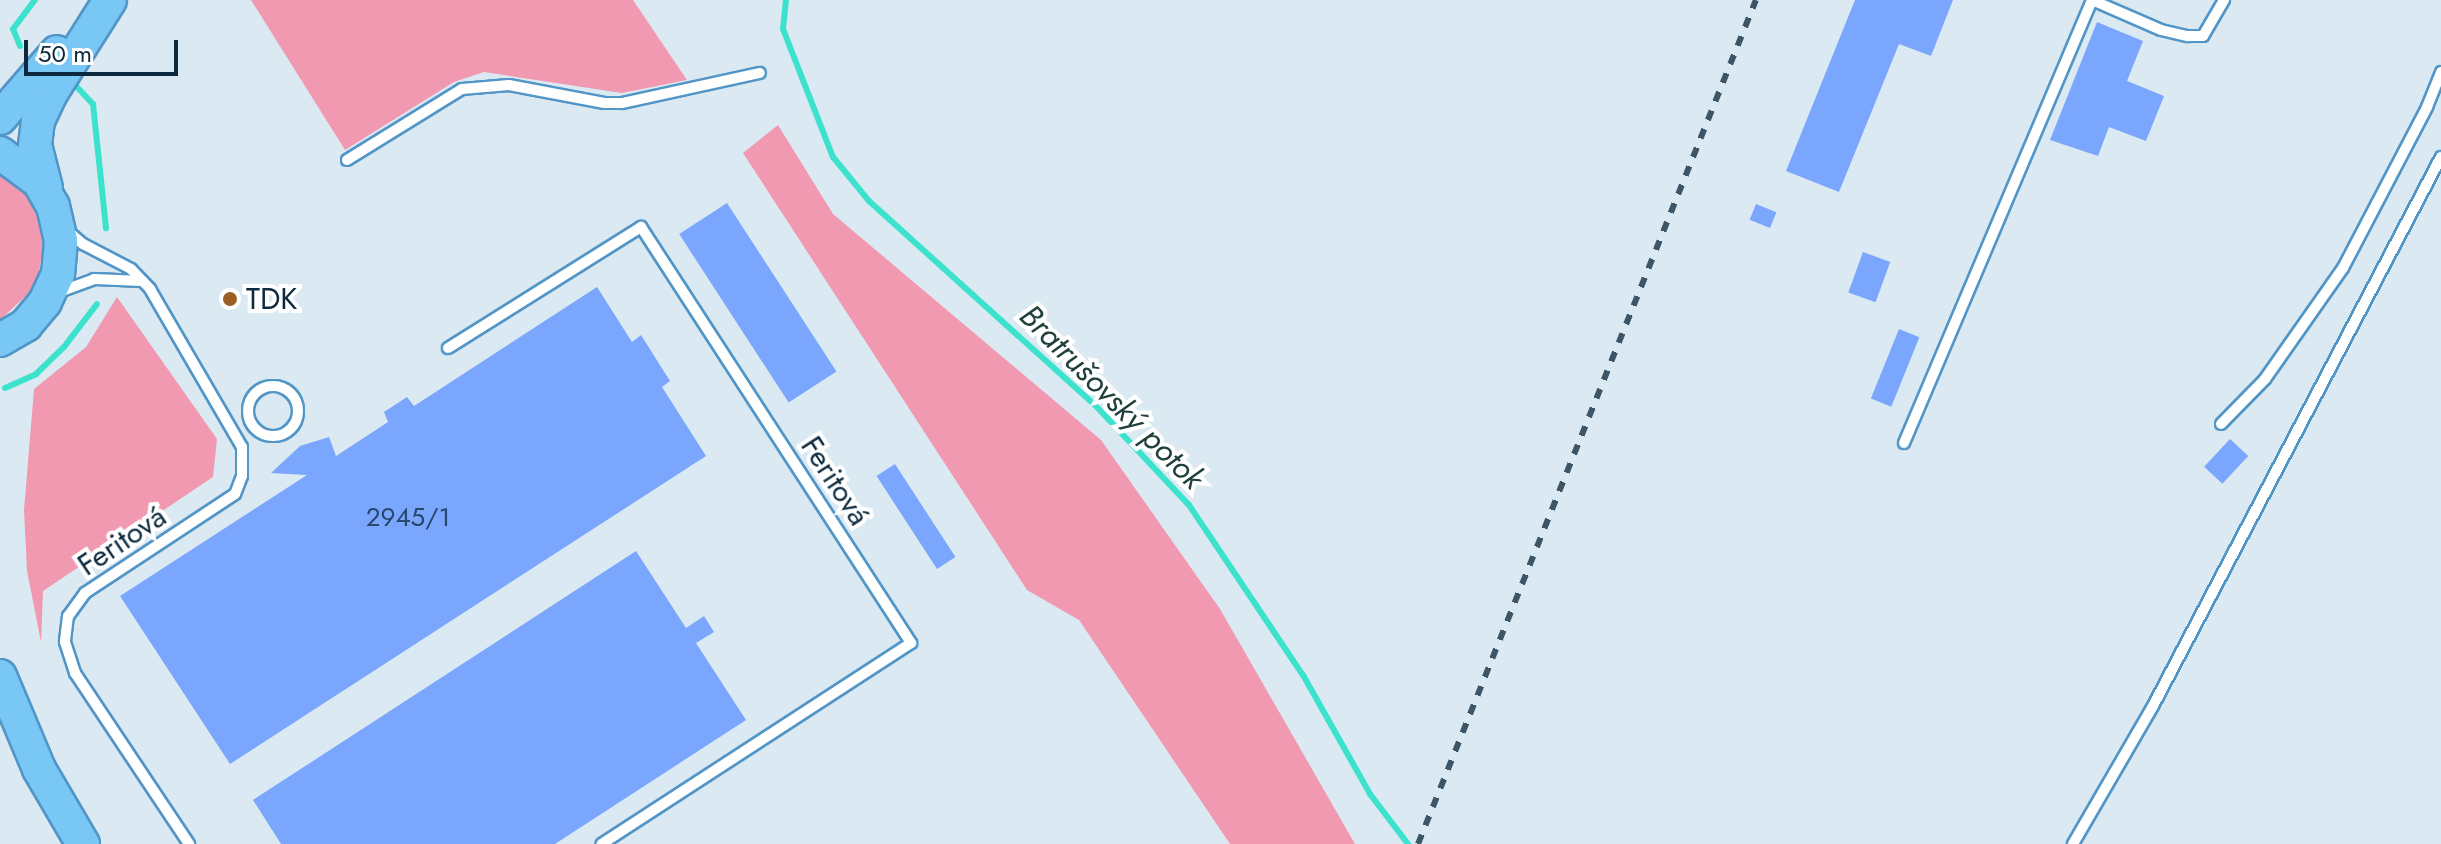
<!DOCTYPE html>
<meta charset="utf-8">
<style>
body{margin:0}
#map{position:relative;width:2441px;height:844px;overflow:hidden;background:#dbe9f3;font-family:Jost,sans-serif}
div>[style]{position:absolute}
.green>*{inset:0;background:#f199b1}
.stream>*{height:6px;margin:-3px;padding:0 3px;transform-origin:3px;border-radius:3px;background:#3de2cd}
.building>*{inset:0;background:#7aa7fd;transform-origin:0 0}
.roads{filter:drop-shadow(2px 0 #5295c7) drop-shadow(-2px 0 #5295c7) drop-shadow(0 2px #5295c7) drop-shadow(0 -2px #5295c7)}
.lane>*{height:10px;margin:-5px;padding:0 5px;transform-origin:5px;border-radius:5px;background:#fff}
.lane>.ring{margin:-5px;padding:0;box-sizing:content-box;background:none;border:10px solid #fff;border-radius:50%}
.primary>*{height:32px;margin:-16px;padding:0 16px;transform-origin:16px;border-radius:16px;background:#78c7f5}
.rail>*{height:6px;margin-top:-3px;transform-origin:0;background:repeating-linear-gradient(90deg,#3d5667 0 10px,transparent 0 20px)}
.dots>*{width:22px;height:22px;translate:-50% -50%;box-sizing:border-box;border:4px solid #fff;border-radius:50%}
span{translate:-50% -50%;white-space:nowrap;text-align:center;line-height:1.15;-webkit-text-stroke:8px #fff;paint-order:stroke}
.number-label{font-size:26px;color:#28486d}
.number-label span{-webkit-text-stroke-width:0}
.poi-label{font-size:30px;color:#0d293d}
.left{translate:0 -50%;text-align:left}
.street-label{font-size:30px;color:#0d293d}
.water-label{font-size:32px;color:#20413b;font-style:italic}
.scale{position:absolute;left:24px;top:40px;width:154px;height:36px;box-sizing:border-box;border:4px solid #0d293d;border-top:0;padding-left:10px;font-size:24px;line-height:28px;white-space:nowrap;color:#0d293d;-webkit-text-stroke:6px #fff;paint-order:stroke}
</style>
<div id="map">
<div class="green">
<div style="clip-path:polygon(251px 0,633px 0,687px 80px,622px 93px,484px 72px,454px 82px,345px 150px)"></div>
<div style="clip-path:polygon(778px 125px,833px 214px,1101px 440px,1220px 609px,1355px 844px,1230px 844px,1079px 620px,1027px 590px,743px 153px)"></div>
<div style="clip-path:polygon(0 172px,28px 197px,42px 228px,44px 244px,38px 277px,30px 292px,0 320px)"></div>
<div style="clip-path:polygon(117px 297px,217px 439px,213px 477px,43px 591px,41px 642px,27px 571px,24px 510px,34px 389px,86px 347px)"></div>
</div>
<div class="stream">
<div style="left:786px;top:0;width:29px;rotate:96deg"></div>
<div style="left:783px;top:29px;width:137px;rotate:68.7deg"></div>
<div style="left:833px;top:157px;width:57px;rotate:50.7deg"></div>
<div style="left:869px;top:201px;width:304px;rotate:42.1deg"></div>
<div style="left:1095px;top:405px;width:137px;rotate:46.8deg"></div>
<div style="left:1189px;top:505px;width:205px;rotate:56.2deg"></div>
<div style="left:1303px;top:675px;width:137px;rotate:60.6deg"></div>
<div style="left:1370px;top:794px;width:63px;rotate:52.8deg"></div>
<div style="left:20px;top:46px;width:18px;rotate:-112deg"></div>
<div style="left:13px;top:29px;width:36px;rotate:-53deg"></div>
<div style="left:76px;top:86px;width:25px;rotate:47deg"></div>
<div style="left:93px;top:104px;width:125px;rotate:84deg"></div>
<div style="left:5px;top:388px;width:34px;rotate:-24deg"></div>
<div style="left:36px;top:374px;width:39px;rotate:-44deg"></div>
<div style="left:64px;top:347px;width:54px;rotate:-52.5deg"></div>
</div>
<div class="building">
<div style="clip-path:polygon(1855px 0,1953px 0,1931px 56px,1899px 44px,1839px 192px,1786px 171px)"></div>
<div style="clip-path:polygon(2097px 22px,2143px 41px,2127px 81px,2164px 96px,2146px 141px,2109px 127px,2098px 156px,2050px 140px)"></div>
<div style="left:727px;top:203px;width:201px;height:57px;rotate:57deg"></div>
<div style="left:1756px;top:204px;width:22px;height:17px;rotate:22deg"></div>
<div style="left:1863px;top:252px;width:29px;height:43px;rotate:20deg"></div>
<div style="clip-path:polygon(597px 287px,632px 342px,641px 335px,670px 381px,662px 387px,706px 456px,230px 764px,120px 596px,307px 475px,271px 473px,300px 446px,329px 437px,336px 456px,388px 422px,384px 412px,407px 397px,414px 406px)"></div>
<div style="left:1899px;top:329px;width:22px;height:75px;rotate:22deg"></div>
<div style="left:2230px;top:439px;width:25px;height:38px;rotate:43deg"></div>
<div style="left:895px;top:464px;width:111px;height:22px;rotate:57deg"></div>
<div style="clip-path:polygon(636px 551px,686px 628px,704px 616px,714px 632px,696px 643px,746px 720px,555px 844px,281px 844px,253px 800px)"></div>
</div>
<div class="roads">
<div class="lane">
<div style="left:347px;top:160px;width:135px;rotate:-31.7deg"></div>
<div style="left:462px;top:89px;width:47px;rotate:-4.9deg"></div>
<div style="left:509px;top:85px;width:97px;rotate:10.7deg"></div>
<div style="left:604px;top:103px;width:18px"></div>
<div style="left:622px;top:103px;width:141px;rotate:-12.3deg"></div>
<div style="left:69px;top:232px;width:18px;rotate:41deg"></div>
<div style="left:83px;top:244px;width:54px;rotate:27.5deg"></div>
<div style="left:131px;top:269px;width:28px;rotate:46deg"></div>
<div style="left:150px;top:289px;width:183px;rotate:59.8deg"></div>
<div style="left:242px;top:447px;width:29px;rotate:90deg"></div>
<div style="left:242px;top:476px;width:19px;rotate:111deg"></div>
<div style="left:235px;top:494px;width:180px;rotate:146.6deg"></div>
<div style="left:85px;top:593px;width:29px;rotate:126deg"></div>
<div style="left:68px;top:616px;width:26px;rotate:97deg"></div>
<div style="left:65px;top:642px;width:33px;rotate:72deg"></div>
<div style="left:75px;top:673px;width:206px;rotate:56.3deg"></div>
<div style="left:59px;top:292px;width:37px;rotate:-20deg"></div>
<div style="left:94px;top:279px;width:48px;rotate:2.4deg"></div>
<div style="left:448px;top:348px;width:228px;rotate:-32.1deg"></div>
<div style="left:641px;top:227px;width:496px;rotate:57deg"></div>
<div style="left:911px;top:643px;width:369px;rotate:147deg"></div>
<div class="ring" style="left:248px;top:386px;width:40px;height:40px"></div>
<div style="left:2221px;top:424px;width:63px;rotate:-45.6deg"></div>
<div style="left:2265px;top:379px;width:136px;rotate:-54.9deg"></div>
<div style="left:2343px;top:268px;width:182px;rotate:-62.4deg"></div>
<div style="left:2427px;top:107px;width:38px;rotate:-68deg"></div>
<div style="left:1904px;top:443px;width:481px;rotate:-67deg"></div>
<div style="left:2092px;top:0;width:75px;rotate:23.5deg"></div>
<div style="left:2161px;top:30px;width:28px;rotate:13deg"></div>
<div style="left:2188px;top:36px;width:15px"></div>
<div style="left:2203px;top:36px;width:42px;rotate:-59.7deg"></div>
<div style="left:2073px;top:844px;width:160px;rotate:-59.9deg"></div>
<div style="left:2153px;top:706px;width:620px;rotate:-62.32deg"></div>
</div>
<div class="primary">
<div style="left:0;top:118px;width:87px;rotate:-49.2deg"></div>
<div style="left:0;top:153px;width:49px;rotate:36.6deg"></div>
<div style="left:39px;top:182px;width:28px;rotate:60deg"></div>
<div style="left:53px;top:206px;width:36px;rotate:77deg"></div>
<div style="left:61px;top:241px;width:33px;rotate:95deg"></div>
<div style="left:58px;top:274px;width:31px;rotate:115deg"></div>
<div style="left:45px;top:302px;width:30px;rotate:130deg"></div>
<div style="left:26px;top:325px;width:30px;rotate:150deg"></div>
<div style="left:46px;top:188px;width:44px;rotate:-104.3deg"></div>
<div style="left:35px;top:145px;width:24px;rotate:-83deg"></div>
<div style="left:38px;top:121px;width:29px;rotate:-65deg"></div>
<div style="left:50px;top:95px;width:112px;rotate:-57.7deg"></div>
<div style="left:0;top:676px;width:101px;rotate:67.2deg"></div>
<div style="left:39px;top:769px;width:87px;rotate:59.6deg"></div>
</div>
</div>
<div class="rail">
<div style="left:1418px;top:844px;width:909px;rotate:-68.18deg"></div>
</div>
<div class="dots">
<div style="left:230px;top:299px;background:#9b5f21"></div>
</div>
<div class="number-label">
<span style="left:408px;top:518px">2945/1</span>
</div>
<div class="poi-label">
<span class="left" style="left:246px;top:299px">TDK</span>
</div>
<div class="street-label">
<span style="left:835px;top:481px;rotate:57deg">Feritová</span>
<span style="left:122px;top:541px;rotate:-34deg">Feritová</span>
</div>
<div class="water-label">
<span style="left:1112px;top:397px;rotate:45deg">Bratrušovský potok</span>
</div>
<div class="scale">50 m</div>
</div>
